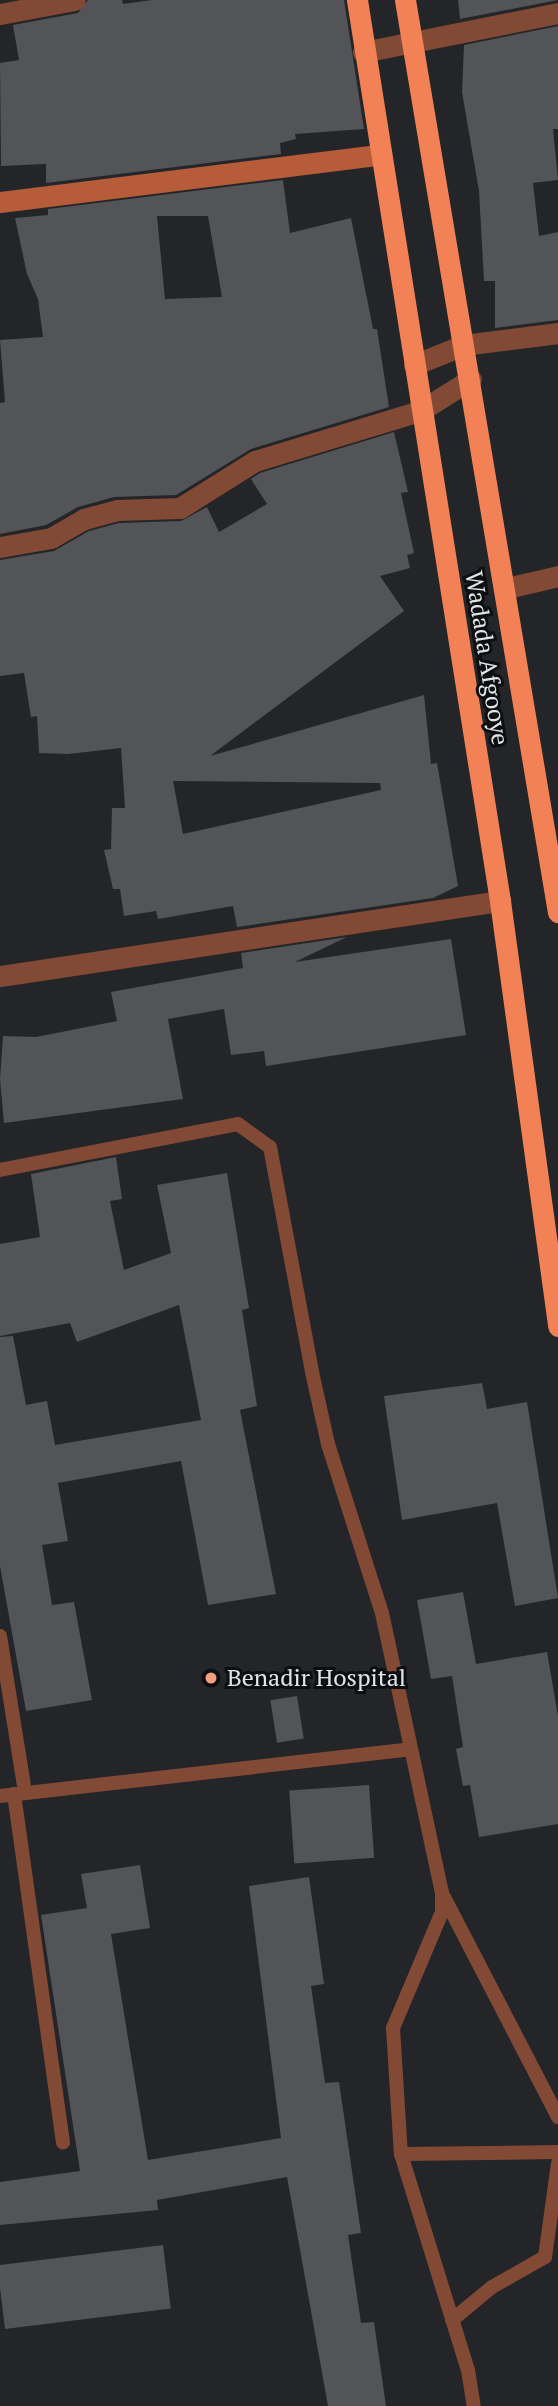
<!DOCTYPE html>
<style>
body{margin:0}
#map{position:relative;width:558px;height:2406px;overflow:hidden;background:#232528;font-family:"PT Serif",serif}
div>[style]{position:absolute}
.building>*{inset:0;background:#535458;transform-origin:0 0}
.lane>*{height:14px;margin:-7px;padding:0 7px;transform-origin:7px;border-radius:7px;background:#824a34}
.street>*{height:21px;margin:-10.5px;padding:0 10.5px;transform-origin:10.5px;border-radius:10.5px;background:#824a34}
.secondary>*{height:21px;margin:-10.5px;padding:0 10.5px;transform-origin:10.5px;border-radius:10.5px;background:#b65c38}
.highway>*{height:21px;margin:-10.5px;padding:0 10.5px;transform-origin:10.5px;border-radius:10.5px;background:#f28256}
.dots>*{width:19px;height:19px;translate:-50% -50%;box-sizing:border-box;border:4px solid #0d0e0f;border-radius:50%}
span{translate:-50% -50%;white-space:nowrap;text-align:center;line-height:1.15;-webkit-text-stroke:6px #0d0e0f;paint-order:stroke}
.street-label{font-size:24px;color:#e3e4e6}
.poi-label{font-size:24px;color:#e3e4e6}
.left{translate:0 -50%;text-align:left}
</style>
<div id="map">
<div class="building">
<div style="clip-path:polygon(88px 0,122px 0,123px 4px,152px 0,344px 0,364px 129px,295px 134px,296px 139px,280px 143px,281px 154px,46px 183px,46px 164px,1px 166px,0 63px,19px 60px,13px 25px,78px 13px)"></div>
<div style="clip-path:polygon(458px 0,558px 0,460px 19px)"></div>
<div style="clip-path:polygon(558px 26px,558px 129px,553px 129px,558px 180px,533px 183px,539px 236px,558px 232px,558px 320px,495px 328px,495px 281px,484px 281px,479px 191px,462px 92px,464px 45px)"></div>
<div style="clip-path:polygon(evenodd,283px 180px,290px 233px,351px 218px,373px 329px,377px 329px,389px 407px,251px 449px,176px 495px,114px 497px,78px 507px,46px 525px,0 534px,0 403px,5px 402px,0 340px,43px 337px,38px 299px,27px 274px,15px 218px,48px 215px,48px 209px,283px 180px,157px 216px,208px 216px,222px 297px,165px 299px,157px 216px)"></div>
<div style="clip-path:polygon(evenodd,394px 432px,408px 492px,401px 493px,414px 553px,407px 555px,410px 568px,380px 576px,404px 611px,210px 756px,424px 695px,431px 764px,437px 763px,458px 886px,433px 898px,237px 927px,233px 906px,158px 919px,156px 911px,124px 916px,120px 889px,113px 889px,104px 850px,111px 849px,112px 808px,125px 808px,121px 748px,68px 754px,39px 753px,37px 716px,31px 717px,24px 673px,0 676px,0 560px,54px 551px,89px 531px,119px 523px,181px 521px,207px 507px,219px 532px,267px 504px,251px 479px,260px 473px,394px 432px,173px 781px,380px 783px,381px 790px,183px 834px,173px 781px)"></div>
<div style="clip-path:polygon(347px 937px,295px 962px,451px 939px,466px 1035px,266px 1066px,264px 1051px,231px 1055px,224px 1009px,168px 1019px,183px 1099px,4px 1123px,0 1079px,3px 1036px,36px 1037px,117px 1021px,111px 992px,243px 968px,241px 953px)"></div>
<div style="clip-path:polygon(116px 1157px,122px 1199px,110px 1201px,124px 1270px,171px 1253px,157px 1185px,227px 1173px,249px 1308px,242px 1310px,257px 1406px,240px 1410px,276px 1594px,208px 1605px,181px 1461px,58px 1483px,68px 1541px,42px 1545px,52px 1605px,74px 1602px,92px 1700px,26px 1711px,0 1566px,0 1337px,13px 1336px,26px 1405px,47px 1401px,55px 1445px,201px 1420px,179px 1305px,77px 1342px,70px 1323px,0 1336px,0 1244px,40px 1237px,31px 1174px)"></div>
<div style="clip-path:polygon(482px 1383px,487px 1409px,527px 1402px,558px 1598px,515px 1606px,497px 1503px,402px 1520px,384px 1396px)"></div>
<div style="clip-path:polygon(463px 1592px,476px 1664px,547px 1652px,558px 1716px,558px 1824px,479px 1837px,470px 1785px,463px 1786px,456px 1749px,463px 1747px,452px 1676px,431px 1679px,417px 1600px)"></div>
<div style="left:297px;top:1696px;width:43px;height:27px;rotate:81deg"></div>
<div style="left:369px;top:1785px;width:73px;height:80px;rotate:86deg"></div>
<div style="clip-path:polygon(140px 1865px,150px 1928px,111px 1934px,148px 2160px,281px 2138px,249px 1886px,309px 1877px,324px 1984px,311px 1986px,325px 2083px,339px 2082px,361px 2233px,348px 2235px,361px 2323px,374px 2322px,386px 2406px,328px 2406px,287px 2177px,157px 2200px,158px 2210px,0 2225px,0 2182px,80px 2171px,41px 1915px,87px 1908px,81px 1874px)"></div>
<div style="left:163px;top:2245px;width:64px;height:167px;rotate:83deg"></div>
</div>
<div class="lane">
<div style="left:0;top:1170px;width:242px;rotate:-10.9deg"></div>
<div style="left:238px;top:1124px;width:39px;rotate:36deg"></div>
<div style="left:270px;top:1147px;width:229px;rotate:79.4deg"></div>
<div style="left:312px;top:1372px;width:74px;rotate:77.5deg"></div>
<div style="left:328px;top:1444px;width:177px;rotate:72.3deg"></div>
<div style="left:382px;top:1613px;width:285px;rotate:77.9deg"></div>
<div style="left:442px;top:1892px;width:20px;rotate:90deg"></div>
<div style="left:442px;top:1912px;width:126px;rotate:112.9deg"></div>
<div style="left:393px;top:2028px;width:126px;rotate:86.4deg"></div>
<div style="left:401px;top:2154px;width:226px;rotate:72.8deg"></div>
<div style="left:468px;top:2370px;width:36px;rotate:81deg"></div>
<div style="left:0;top:1636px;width:158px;rotate:80.9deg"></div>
<div style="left:14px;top:1794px;width:352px;rotate:82deg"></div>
<div style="left:0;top:1796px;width:413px;rotate:-6.5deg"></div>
<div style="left:444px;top:1897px;width:248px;rotate:62.6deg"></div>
<div style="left:401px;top:2154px;width:157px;rotate:-0.7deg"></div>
<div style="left:452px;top:2320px;width:52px;rotate:-39.5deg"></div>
<div style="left:492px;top:2287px;width:61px;rotate:-29.5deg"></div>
<div style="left:545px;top:2257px;width:95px;rotate:-82.1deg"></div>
</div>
<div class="street">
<div style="left:0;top:14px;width:76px;rotate:-10.6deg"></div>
<div style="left:363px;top:52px;width:199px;rotate:-11.3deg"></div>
<div style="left:414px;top:365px;width:53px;rotate:-22.2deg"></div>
<div style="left:463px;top:345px;width:96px;rotate:-7.2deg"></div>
<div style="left:0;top:547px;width:52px;rotate:-10deg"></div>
<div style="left:51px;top:538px;width:38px;rotate:-30deg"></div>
<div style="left:84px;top:519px;width:34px;rotate:-15deg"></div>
<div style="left:117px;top:510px;width:63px;rotate:-1.8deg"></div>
<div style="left:180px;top:508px;width:89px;rotate:-32.1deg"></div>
<div style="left:255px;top:461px;width:172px;rotate:-16.9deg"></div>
<div style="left:420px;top:411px;width:60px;rotate:-32.1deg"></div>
<div style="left:507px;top:588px;width:52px;rotate:-13.2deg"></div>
<div style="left:0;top:976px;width:506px;rotate:-8.53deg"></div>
</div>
<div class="secondary">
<div style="left:0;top:202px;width:383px;rotate:-7.1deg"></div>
</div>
<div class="highway">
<div style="left:357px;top:0;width:912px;rotate:80.98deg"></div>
<div style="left:500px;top:901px;width:429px;rotate:82.2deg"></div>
<div style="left:405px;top:0;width:925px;rotate:80.48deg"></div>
</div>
<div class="dots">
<div style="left:211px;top:1678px;background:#f2a081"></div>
</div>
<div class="street-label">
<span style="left:487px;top:658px;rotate:81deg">Wadada Afgooye</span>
</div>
<div class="poi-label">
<span class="left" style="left:227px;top:1678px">Benadir Hospital</span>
</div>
</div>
